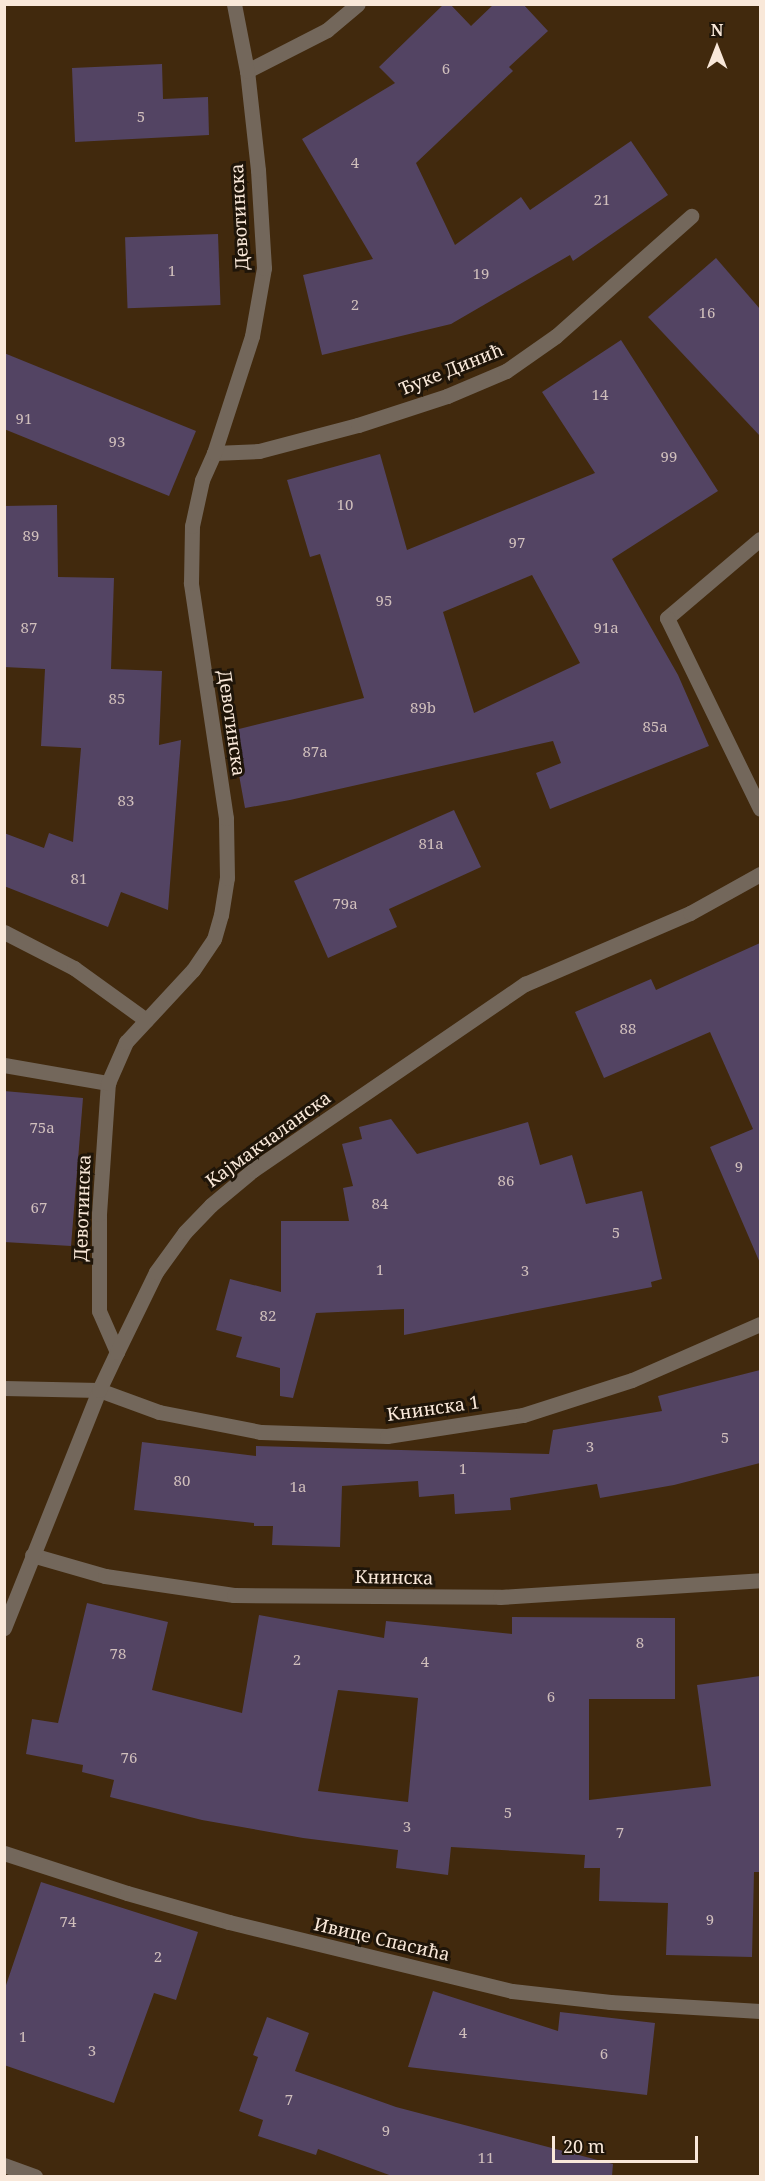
<!DOCTYPE html>
<meta charset="utf-8">
<style>
body{margin:0}
#map{position:relative;width:765px;height:2181px;overflow:hidden;background:#41290d;font-family:"Noto Serif",serif}
div>[style]{position:absolute}
.building>*{inset:0;background:#534463;transform-origin:0 0}
.service>*{height:15px;margin:-7.5px;padding:0 7.5px;transform-origin:7.5px;border-radius:7.5px;background:#73675b}
.minor>*{height:15px;margin:-7.5px;padding:0 7.5px;transform-origin:7.5px;border-radius:7.5px;background:#73675b}
span{translate:-50% -50%;white-space:nowrap;text-align:center;line-height:1.15;-webkit-text-stroke:6px #1f1509;paint-order:stroke}
.number-label{font-size:15px;color:#d0bfbc}
.number-label span{-webkit-text-stroke-width:0}
.street-label{font-size:18px;color:#f9e8d9}
.frame{position:absolute;inset:0;border:6px solid #f9e8d9;pointer-events:none}
.north{position:absolute;left:687px;top:18px;width:60px;height:60px;-webkit-text-stroke:4px #1f1509;paint-order:stroke;rotate:0deg;font-size:16px;font-weight:700;line-height:24px;text-align:center;color:#f9e8d9}
.north::after{content:'';display:block;margin:auto;width:21px;height:27px;background:#f9e8d9;clip-path:polygon(50% 0,100% 100%,50% 72%,0 100%)}
.scale{position:absolute;left:552px;top:2136px;width:146px;height:27px;box-sizing:border-box;border:3px solid #f9e8d9;border-top:0;padding-left:8px;font-size:18px;line-height:21px;white-space:nowrap;color:#f9e8d9;-webkit-text-stroke:4px #1f1509;paint-order:stroke}
</style>
<div id="map">
<div class="building">
<div style="clip-path:polygon(444px 4px,450px 4px,471px 26px,494px 4px,523px 4px,548px 31px,509px 67px,513px 71px,416px 163px,455px 245px,521px 197px,530px 210px,631px 141px,668px 195px,573px 261px,570px 255px,451px 324px,322px 355px,303px 275px,373px 259px,302px 139px,395px 83px,379px 67px)"></div>
<div style="clip-path:polygon(162px 64px,163px 99px,208px 97px,209px 135px,75px 142px,72px 68px)"></div>
<div style="left:218px;top:234px;width:71px;height:93px;rotate:88deg"></div>
<div style="clip-path:polygon(716px 258px,760px 309px,760px 436px,648px 317px)"></div>
<div style="clip-path:polygon(evenodd,621px 340px,718px 491px,612px 559px,678px 675px,709px 746px,550px 809px,536px 773px,561px 763px,553px 741px,290px 800px,245px 808px,231px 731px,364px 698px,320px 554px,310px 557px,287px 480px,380px 454px,407px 550px,595px 473px,542px 392px,621px 340px,532px 575px,580px 663px,474px 713px,443px 612px,532px 575px)"></div>
<div style="clip-path:polygon(4px 353px,196px 431px,169px 496px,4px 429px)"></div>
<div style="clip-path:polygon(57px 505px,58px 577px,114px 578px,111px 669px,162px 671px,159px 745px,181px 740px,168px 910px,121px 892px,108px 927px,4px 886px,4px 833px,44px 848px,49px 833px,73px 842px,81px 748px,41px 746px,45px 669px,4px 667px,4px 506px)"></div>
<div style="clip-path:polygon(454px 810px,481px 867px,389px 909px,397px 927px,328px 958px,294px 881px)"></div>
<div style="clip-path:polygon(760px 943px,760px 1263px,710px 1147px,753px 1129px,710px 1032px,604px 1078px,575px 1012px,651px 979px,656px 990px)"></div>
<div style="clip-path:polygon(4px 1091px,83px 1098px,71px 1246px,4px 1242px)"></div>
<div style="clip-path:polygon(391px 1119px,417px 1154px,528px 1122px,540px 1165px,572px 1155px,586px 1204px,642px 1191px,662px 1279px,651px 1282px,652px 1287px,404px 1335px,404px 1309px,316px 1313px,293px 1398px,280px 1396px,280px 1368px,236px 1357px,242px 1337px,216px 1330px,230px 1279px,281px 1292px,281px 1221px,349px 1221px,343px 1188px,353px 1186px,342px 1144px,362px 1139px,359px 1127px)"></div>
<div style="clip-path:polygon(760px 1370px,760px 1463px,674px 1485px,600px 1498px,597px 1484px,510px 1498px,511px 1510px,455px 1514px,454px 1494px,419px 1497px,418px 1481px,342px 1486px,340px 1547px,272px 1545px,273px 1526px,254px 1526px,254px 1523px,134px 1510px,142px 1442px,256px 1456px,256px 1446px,549px 1454px,553px 1430px,662px 1411px,658px 1396px)"></div>
<div style="clip-path:polygon(evenodd,87px 1603px,168px 1622px,152px 1690px,242px 1713px,259px 1615px,384px 1638px,386px 1621px,512px 1634px,512px 1617px,675px 1618px,675px 1699px,589px 1699px,589px 1800px,711px 1786px,697px 1685px,760px 1676px,760px 1872px,754px 1872px,752px 1957px,666px 1955px,668px 1903px,599px 1901px,600px 1868px,584px 1868px,585px 1855px,451px 1847px,448px 1875px,396px 1868px,398px 1850px,303px 1838px,202px 1820px,110px 1797px,114px 1780px,82px 1772px,83px 1765px,26px 1754px,32px 1719px,58px 1723px,87px 1603px,338px 1690px,418px 1698px,408px 1802px,318px 1791px,338px 1690px)"></div>
<div style="clip-path:polygon(41px 1882px,198px 1932px,176px 2000px,154px 1993px,114px 2103px,4px 2065px,4px 1991px)"></div>
<div style="clip-path:polygon(433px 1991px,558px 2031px,560px 2012px,655px 2023px,647px 2095px,408px 2067px)"></div>
<div style="clip-path:polygon(267px 2017px,309px 2033px,295px 2071px,396px 2107px,613px 2164px,612px 2176px,392px 2176px,318px 2149px,316px 2155px,258px 2136px,263px 2120px,239px 2111px,258px 2057px,253px 2055px)"></div>
</div>
<div class="service">
<div style="left:247px;top:71px;width:90px;rotate:-27.1deg"></div>
<div style="left:327px;top:30px;width:40px;rotate:-40deg"></div>
<div style="left:760px;top:539px;width:122px;rotate:139.7deg"></div>
<div style="left:667px;top:618px;width:212px;rotate:64deg"></div>
<div style="left:4px;top:932px;width:79px;rotate:27.2deg"></div>
<div style="left:74px;top:968px;width:89px;rotate:35.8deg"></div>
</div>
<div class="minor">
<div style="left:214px;top:453px;width:45px;rotate:-2.5deg"></div>
<div style="left:259px;top:451px;width:102px;rotate:-14.7deg"></div>
<div style="left:358px;top:425px;width:94px;rotate:-18deg"></div>
<div style="left:447px;top:396px;width:64px;rotate:-23deg"></div>
<div style="left:506px;top:371px;width:61px;rotate:-35deg"></div>
<div style="left:556px;top:336px;width:181px;rotate:-41.6deg"></div>
<div style="left:4px;top:1065px;width:106px;rotate:9.8deg"></div>
<div style="left:117px;top:1352px;width:45px;rotate:-113.7deg"></div>
<div style="left:99px;top:1311px;width:97px;rotate:-90deg"></div>
<div style="left:99px;top:1214px;width:131px;rotate:-86.1deg"></div>
<div style="left:108px;top:1083px;width:45px;rotate:-66.3deg"></div>
<div style="left:126px;top:1042px;width:98px;rotate:-47.1deg"></div>
<div style="left:193px;top:970px;width:37px;rotate:-56deg"></div>
<div style="left:214px;top:939px;width:25px;rotate:-74deg"></div>
<div style="left:221px;top:915px;width:37px;rotate:-81deg"></div>
<div style="left:227px;top:878px;width:60px;rotate:-91deg"></div>
<div style="left:226px;top:818px;width:238px;rotate:-98.5deg"></div>
<div style="left:191px;top:583px;width:57px;rotate:-89deg"></div>
<div style="left:192px;top:526px;width:47px;rotate:-77.7deg"></div>
<div style="left:202px;top:480px;width:30px;rotate:-66deg"></div>
<div style="left:214px;top:453px;width:123px;rotate:-72deg"></div>
<div style="left:252px;top:336px;width:69px;rotate:-80deg"></div>
<div style="left:264px;top:268px;width:98px;rotate:-93.5deg"></div>
<div style="left:258px;top:170px;width:100px;rotate:-96.3deg"></div>
<div style="left:247px;top:71px;width:68px;rotate:-101deg"></div>
<div style="left:4px;top:1388px;width:95px;rotate:1.2deg"></div>
<div style="left:99px;top:1390px;width:64px;rotate:20.1deg"></div>
<div style="left:159px;top:1412px;width:104px;rotate:11.1deg"></div>
<div style="left:261px;top:1432px;width:126px;rotate:1.8deg"></div>
<div style="left:387px;top:1436px;width:138px;rotate:-8.8deg"></div>
<div style="left:523px;top:1415px;width:114px;rotate:-17.8deg"></div>
<div style="left:632px;top:1380px;width:140px;rotate:-23.6deg"></div>
<div style="left:32px;top:1555px;width:76px;rotate:16deg"></div>
<div style="left:105px;top:1576px;width:130px;rotate:8.4deg"></div>
<div style="left:234px;top:1595px;width:266px;rotate:0.4deg"></div>
<div style="left:500px;top:1597px;width:261px;rotate:-3.7deg"></div>
<div style="left:4px;top:1628px;width:256px;rotate:-68.2deg"></div>
<div style="left:99px;top:1390px;width:42px;rotate:-64.7deg"></div>
<div style="left:117px;top:1352px;width:89px;rotate:-64deg"></div>
<div style="left:156px;top:1272px;width:49px;rotate:-54.1deg"></div>
<div style="left:185px;top:1232px;width:37px;rotate:-46deg"></div>
<div style="left:211px;top:1205px;width:55px;rotate:-39.8deg"></div>
<div style="left:253px;top:1170px;width:330px;rotate:-34.4deg"></div>
<div style="left:525px;top:984px;width:180px;rotate:-23.3deg"></div>
<div style="left:690px;top:913px;width:80px;rotate:-29.1deg"></div>
<div style="left:4px;top:1853px;width:129px;rotate:18deg"></div>
<div style="left:127px;top:1893px;width:106px;rotate:15.9deg"></div>
<div style="left:229px;top:1922px;width:291px;rotate:13.7deg"></div>
<div style="left:512px;top:1991px;width:99px;rotate:6.4deg"></div>
<div style="left:610px;top:2002px;width:150px;rotate:3.4deg"></div>
<div style="left:4px;top:2165px;width:33px;rotate:20deg"></div>
</div>
<div class="number-label">
<span style="left:446px;top:69px">6</span>
<span style="left:141px;top:117px">5</span>
<span style="left:355px;top:163px">4</span>
<span style="left:602px;top:200px">21</span>
<span style="left:172px;top:271px">1</span>
<span style="left:481px;top:274px">19</span>
<span style="left:355px;top:305px">2</span>
<span style="left:707px;top:313px">16</span>
<span style="left:600px;top:395px">14</span>
<span style="left:24px;top:419px">91</span>
<span style="left:117px;top:442px">93</span>
<span style="left:669px;top:457px">99</span>
<span style="left:345px;top:505px">10</span>
<span style="left:31px;top:536px">89</span>
<span style="left:517px;top:543px">97</span>
<span style="left:384px;top:601px">95</span>
<span style="left:29px;top:628px">87</span>
<span style="left:606px;top:628px">91a</span>
<span style="left:117px;top:699px">85</span>
<span style="left:423px;top:708px">89b</span>
<span style="left:655px;top:727px">85a</span>
<span style="left:315px;top:752px">87a</span>
<span style="left:126px;top:801px">83</span>
<span style="left:431px;top:844px">81a</span>
<span style="left:79px;top:879px">81</span>
<span style="left:345px;top:904px">79a</span>
<span style="left:628px;top:1029px">88</span>
<span style="left:42px;top:1128px">75a</span>
<span style="left:739px;top:1167px">9</span>
<span style="left:506px;top:1181px">86</span>
<span style="left:380px;top:1204px">84</span>
<span style="left:39px;top:1208px">67</span>
<span style="left:616px;top:1233px">5</span>
<span style="left:380px;top:1270px">1</span>
<span style="left:525px;top:1271px">3</span>
<span style="left:268px;top:1316px">82</span>
<span style="left:725px;top:1438px">5</span>
<span style="left:590px;top:1447px">3</span>
<span style="left:463px;top:1469px">1</span>
<span style="left:182px;top:1481px">80</span>
<span style="left:298px;top:1487px">1a</span>
<span style="left:640px;top:1643px">8</span>
<span style="left:118px;top:1654px">78</span>
<span style="left:297px;top:1660px">2</span>
<span style="left:425px;top:1662px">4</span>
<span style="left:551px;top:1697px">6</span>
<span style="left:129px;top:1758px">76</span>
<span style="left:508px;top:1813px">5</span>
<span style="left:407px;top:1827px">3</span>
<span style="left:620px;top:1833px">7</span>
<span style="left:710px;top:1920px">9</span>
<span style="left:68px;top:1922px">74</span>
<span style="left:158px;top:1957px">2</span>
<span style="left:463px;top:2033px">4</span>
<span style="left:23px;top:2037px">1</span>
<span style="left:92px;top:2051px">3</span>
<span style="left:604px;top:2054px">6</span>
<span style="left:289px;top:2100px">7</span>
<span style="left:386px;top:2131px">9</span>
<span style="left:486px;top:2158px">11</span>
</div>
<div class="street-label">
<span style="left:239px;top:217px;rotate:-93deg">Девотинска</span>
<span style="left:451px;top:369px;rotate:-22deg">Ђуке Динић</span>
<span style="left:232px;top:723px;rotate:82deg">Девотинска</span>
<span style="left:268px;top:1139px;rotate:-36deg">Кајмакчаланска</span>
<span style="left:82px;top:1208px;rotate:-88deg">Девотинска</span>
<span style="left:433px;top:1408px;rotate:-8deg">Книнска 1</span>
<span style="left:394px;top:1577px;rotate:1deg">Книнска</span>
<span style="left:382px;top:1939px;rotate:13deg">Ивице Спасића</span>
</div>
<div class="frame"></div>
<div class="north">N</div>
<div class="scale">20 m</div>
</div>
